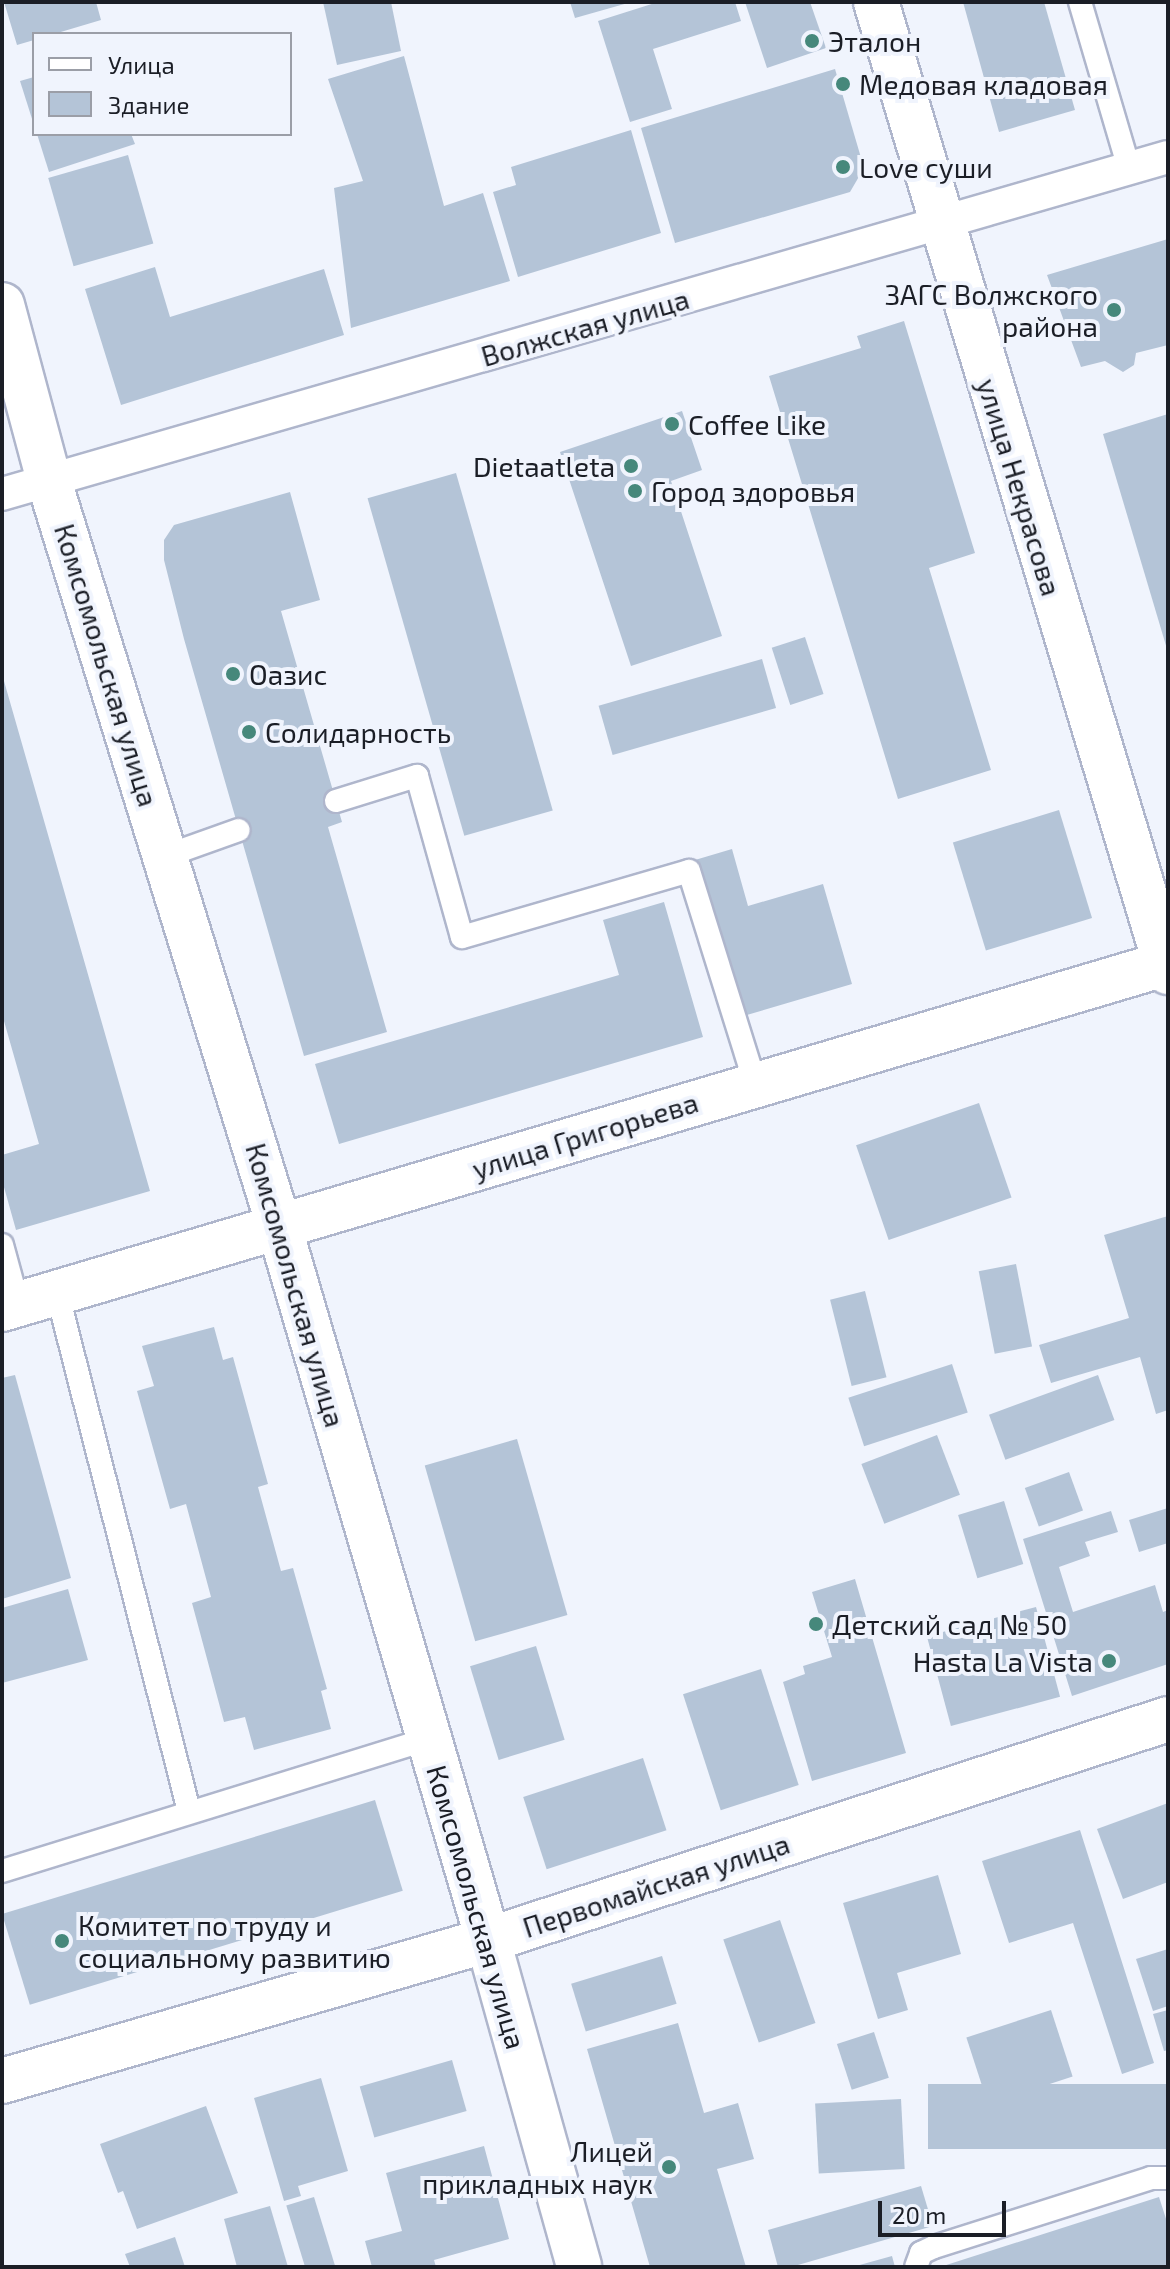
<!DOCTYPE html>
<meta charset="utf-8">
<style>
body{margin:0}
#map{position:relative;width:1170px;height:2269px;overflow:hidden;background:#f0f4fd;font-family:"Exo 2",sans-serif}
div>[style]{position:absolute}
.building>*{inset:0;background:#b4c4d7;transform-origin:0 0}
.roads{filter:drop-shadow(2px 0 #afb6cc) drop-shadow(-2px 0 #afb6cc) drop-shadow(0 2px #afb6cc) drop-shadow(0 -2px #afb6cc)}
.service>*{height:22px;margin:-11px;padding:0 11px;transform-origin:11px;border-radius:11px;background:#fff}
.pedestrian>*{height:32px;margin:-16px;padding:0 16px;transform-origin:16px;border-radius:16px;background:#fff}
.minor>*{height:44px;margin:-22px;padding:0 22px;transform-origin:22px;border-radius:22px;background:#fff}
.dots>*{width:22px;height:22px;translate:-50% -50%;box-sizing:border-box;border:4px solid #f0f4fd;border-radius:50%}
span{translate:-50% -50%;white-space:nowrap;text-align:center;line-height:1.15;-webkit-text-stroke:8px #f0f4fd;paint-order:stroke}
.poi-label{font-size:28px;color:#1b1e26}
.left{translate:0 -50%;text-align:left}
.right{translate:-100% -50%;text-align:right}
.street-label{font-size:28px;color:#1b1e26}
.frame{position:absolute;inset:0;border:4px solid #1b1e26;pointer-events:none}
.legend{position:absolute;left:32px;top:32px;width:260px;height:104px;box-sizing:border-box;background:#f0f4fd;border:2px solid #9b9ea7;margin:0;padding:10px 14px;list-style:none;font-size:24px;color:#1b1e26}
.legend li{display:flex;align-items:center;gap:16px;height:40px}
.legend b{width:40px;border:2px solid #9b9ea7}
.scale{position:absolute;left:878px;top:2201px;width:128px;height:36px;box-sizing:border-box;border:4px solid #1b1e26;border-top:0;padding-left:10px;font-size:24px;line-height:28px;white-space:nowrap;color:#1b1e26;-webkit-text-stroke:6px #f0f4fd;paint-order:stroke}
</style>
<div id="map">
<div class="building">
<div style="clip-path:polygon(4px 2px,96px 2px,101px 20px,54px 34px,34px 34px,34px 40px,17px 45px)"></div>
<div style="clip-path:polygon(323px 2px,391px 2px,401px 51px,337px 65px)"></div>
<div style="clip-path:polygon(570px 2px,628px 2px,628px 3px,575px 18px)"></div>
<div style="clip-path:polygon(658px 2px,735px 2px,741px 21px,653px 49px,672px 109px,630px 122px,598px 21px)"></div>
<div style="clip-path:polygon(745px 2px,810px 2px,826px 48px,767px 68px)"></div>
<div style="clip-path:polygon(963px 2px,1044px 2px,1075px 110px,999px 132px)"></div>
<div style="clip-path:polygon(404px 56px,444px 206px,483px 193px,510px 281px,351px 328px,334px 188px,363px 181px,328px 79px)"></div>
<div style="clip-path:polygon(835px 69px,864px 168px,850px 192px,675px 243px,641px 128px)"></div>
<div style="clip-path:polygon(34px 77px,34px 122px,33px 122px,20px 81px)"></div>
<div style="clip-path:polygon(631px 130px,661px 233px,518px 277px,493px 192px,516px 185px,511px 167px)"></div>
<div style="clip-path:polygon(37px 134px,131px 134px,135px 144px,49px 172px)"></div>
<div style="left:128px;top:155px;width:92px;height:83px;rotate:74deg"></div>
<div style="clip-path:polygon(1168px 239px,1168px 345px,1136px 353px,1134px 365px,1123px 372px,1105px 361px,1081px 367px,1047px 275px)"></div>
<div style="clip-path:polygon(155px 267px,170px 317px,324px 269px,344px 335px,121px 405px,85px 289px)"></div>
<div style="clip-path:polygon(904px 321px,975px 553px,929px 568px,991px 770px,898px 799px,769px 376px,861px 348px,857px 336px)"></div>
<div style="clip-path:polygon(682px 411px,702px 470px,671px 481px,722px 636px,631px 666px,560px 452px)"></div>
<div style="clip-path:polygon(1168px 414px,1168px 649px,1167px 649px,1103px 434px)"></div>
<div style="left:456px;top:473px;width:351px;height:92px;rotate:74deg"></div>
<div style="clip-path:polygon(290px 492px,320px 600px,281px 611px,342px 822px,328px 827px,387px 1032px,304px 1056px,184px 639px,164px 560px,164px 540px,174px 525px)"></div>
<div style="left:805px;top:637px;width:60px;height:35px;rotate:72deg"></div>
<div style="left:762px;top:659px;width:51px;height:170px;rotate:74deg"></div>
<div style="clip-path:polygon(2px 674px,150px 1191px,16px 1230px,2px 1180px,2px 1155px,39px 1144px,2px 1014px)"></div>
<div style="left:1059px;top:810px;width:113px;height:111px;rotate:73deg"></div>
<div style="clip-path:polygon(732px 849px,748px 906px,823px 884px,852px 984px,740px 1017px,695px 860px)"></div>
<div style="clip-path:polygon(664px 902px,703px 1037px,339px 1144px,315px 1064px,619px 975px,603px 920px)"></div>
<div style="left:979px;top:1103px;width:100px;height:130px;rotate:71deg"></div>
<div style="clip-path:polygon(1168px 1216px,1168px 1410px,1156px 1414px,1140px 1357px,1051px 1383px,1039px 1345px,1129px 1318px,1104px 1235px)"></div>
<div style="left:1016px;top:1264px;width:84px;height:38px;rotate:79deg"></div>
<div style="left:865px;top:1291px;width:89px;height:36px;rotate:76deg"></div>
<div style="clip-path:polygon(214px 1327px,223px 1360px,233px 1357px,268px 1484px,258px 1487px,281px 1571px,293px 1568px,327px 1689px,321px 1691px,331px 1729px,254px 1750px,245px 1717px,224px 1722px,192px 1603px,211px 1597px,186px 1504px,170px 1509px,137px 1391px,154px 1386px,142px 1346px)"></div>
<div style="left:952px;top:1364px;width:51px;height:109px;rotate:72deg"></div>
<div style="clip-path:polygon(15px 1375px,71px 1578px,2px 1599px,2px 1378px)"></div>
<div style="left:1098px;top:1375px;width:48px;height:116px;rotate:70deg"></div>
<div style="left:937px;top:1435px;width:64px;height:81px;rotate:69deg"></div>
<div style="left:517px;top:1439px;width:183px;height:96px;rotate:74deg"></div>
<div style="left:1069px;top:1472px;width:41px;height:47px;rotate:70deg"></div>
<div style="left:1004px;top:1501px;width:66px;height:48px;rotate:73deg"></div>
<div style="clip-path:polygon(1168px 1508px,1168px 1543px,1139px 1552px,1129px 1520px)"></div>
<div style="clip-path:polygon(1111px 1511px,1118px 1532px,1085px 1542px,1090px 1556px,1059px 1567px,1073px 1612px,1155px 1585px,1163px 1612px,1168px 1610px,1168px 1664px,1072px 1696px,1023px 1539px)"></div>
<div style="clip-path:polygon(855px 1579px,906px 1753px,812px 1781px,783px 1682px,805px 1674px,803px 1666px,832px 1657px,812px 1592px)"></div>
<div style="clip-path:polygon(68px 1589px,88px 1660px,2px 1683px,2px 1608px)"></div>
<div style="left:1036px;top:1607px;width:93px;height:113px;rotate:75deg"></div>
<div style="left:536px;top:1646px;width:98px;height:69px;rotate:73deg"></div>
<div style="left:761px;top:1669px;width:122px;height:82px;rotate:72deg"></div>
<div style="left:643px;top:1758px;width:76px;height:126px;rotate:72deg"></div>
<div style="left:375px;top:1800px;width:95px;height:390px;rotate:73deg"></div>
<div style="clip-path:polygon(1168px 1803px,1168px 1882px,1123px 1899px,1097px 1829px)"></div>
<div style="clip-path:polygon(1080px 1830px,1154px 2063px,1122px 2074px,1073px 1923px,1009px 1943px,982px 1861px)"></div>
<div style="clip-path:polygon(938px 1875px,961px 1954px,897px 1973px,908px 2010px,878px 2019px,843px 1903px)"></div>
<div style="left:780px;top:1920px;width:109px;height:60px;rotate:71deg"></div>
<div style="clip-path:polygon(1168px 1949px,1168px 2006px,1153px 2011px,1136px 1959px)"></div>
<div style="left:662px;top:1956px;width:50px;height:95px;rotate:73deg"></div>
<div style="left:1051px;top:2010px;width:70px;height:89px;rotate:72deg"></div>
<div style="clip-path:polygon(1168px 2010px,1168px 2050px,1164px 2051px,1153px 2014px)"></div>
<div style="clip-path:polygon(678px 2023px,704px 2113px,738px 2103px,754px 2159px,717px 2169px,746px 2267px,650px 2267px,587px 2049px)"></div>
<div style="left:874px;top:2032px;width:48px;height:39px;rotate:72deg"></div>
<div style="left:452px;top:2060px;width:53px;height:96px;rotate:74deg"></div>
<div style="clip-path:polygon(321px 2078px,348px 2171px,298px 2186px,301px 2196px,284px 2201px,254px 2098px)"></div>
<div style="left:1168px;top:2084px;width:65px;height:240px;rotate:90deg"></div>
<div style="left:901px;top:2099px;width:70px;height:86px;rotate:87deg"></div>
<div style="clip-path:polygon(206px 2106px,238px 2193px,137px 2229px,123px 2191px,118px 2193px,100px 2144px)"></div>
<div style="clip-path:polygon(484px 2146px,509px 2239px,434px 2260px,436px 2267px,372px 2267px,365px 2241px,402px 2231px,386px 2173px)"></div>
<div style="clip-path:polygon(921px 2186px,933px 2226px,791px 2267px,778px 2267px,768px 2230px)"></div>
<div style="left:314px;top:2197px;width:73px;height:29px;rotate:73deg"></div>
<div style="clip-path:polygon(1159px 2197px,1168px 2225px,1168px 2267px,940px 2267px)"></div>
<div style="clip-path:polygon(270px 2206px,288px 2267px,237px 2267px,224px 2219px)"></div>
<div style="clip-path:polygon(175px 2237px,185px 2267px,130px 2267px,125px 2254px)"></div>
<div style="clip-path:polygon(892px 2256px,895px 2267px,856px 2267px,856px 2266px)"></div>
</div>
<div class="roads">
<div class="service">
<div style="left:1080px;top:2px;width:174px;rotate:73.6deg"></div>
<div style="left:336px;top:801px;width:85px;rotate:-17.2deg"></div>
<div style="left:417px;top:776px;width:167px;rotate:74.4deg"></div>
<div style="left:462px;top:937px;width:236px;rotate:-16.2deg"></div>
<div style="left:689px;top:871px;width:222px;rotate:72.7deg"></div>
<div style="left:166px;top:856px;width:77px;rotate:-19.6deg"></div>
<div style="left:2px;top:1245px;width:61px;rotate:74.8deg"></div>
<div style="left:57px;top:1292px;width:536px;rotate:75.73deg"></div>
<div style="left:2px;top:1871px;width:446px;rotate:-17.2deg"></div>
<div style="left:916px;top:2267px;width:15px;rotate:-70deg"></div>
<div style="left:921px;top:2253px;width:14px;rotate:-25deg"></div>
<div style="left:934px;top:2247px;width:228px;rotate:-17.6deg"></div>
<div style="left:1151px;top:2178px;width:17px"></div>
</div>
<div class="pedestrian">
<div style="left:2px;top:494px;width:1214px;rotate:-16.12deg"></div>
</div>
<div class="minor">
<div style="left:876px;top:2px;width:1013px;rotate:73.25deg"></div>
<div style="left:2px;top:305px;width:182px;rotate:75deg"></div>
<div style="left:49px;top:481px;width:780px;rotate:72.84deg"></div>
<div style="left:279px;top:1226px;width:744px;rotate:73.68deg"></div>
<div style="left:488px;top:1940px;width:339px;rotate:74.4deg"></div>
<div style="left:2px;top:1309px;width:1216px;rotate:-16.53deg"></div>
<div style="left:2px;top:2081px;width:506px;rotate:-16.18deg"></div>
<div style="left:488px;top:1940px;width:715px;rotate:-18deg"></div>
</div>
</div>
<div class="dots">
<div style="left:812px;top:41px;background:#46887b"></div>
<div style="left:843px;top:84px;background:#46887b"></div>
<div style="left:843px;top:167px;background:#46887b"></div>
<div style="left:1114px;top:310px;background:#46887b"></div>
<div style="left:672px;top:424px;background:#46887b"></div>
<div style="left:631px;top:466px;background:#46887b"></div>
<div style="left:635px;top:491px;background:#46887b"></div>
<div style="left:233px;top:674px;background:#46887b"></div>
<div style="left:249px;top:732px;background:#46887b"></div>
<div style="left:816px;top:1624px;background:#46887b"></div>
<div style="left:1109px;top:1661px;background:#46887b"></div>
<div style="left:62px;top:1941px;background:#46887b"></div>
<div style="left:669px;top:2167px;background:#46887b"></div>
</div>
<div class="poi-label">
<span class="left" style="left:828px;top:41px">Эталон</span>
<span class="left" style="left:859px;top:84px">Медовая кладовая</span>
<span class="left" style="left:859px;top:167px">Love суши</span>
<span class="right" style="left:1098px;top:310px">ЗАГС Волжского<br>района</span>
<span class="left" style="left:688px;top:424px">Coffee Like</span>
<span class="right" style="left:615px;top:466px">Dietaatleta</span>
<span class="left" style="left:651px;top:491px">Город здоровья</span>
<span class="left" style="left:249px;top:674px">Оазис</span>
<span class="left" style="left:265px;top:732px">Солидарность</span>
<span class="left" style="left:832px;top:1624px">Детский сад № 50</span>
<span class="right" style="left:1093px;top:1661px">Hasta La Vista</span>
<span class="left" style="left:78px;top:1941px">Комитет по труду и<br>социальному развитию</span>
<span class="right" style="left:653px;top:2167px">Лицей<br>прикладных наук</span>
</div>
<div class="street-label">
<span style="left:585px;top:327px;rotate:-16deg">Волжская улица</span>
<span style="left:1020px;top:487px;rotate:73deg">улица Некрасова</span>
<span style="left:107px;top:665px;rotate:73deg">Комсомольская улица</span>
<span style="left:585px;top:1135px;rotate:-17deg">улица Григорьева</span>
<span style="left:296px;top:1285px;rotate:74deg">Комсомольская улица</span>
<span style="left:656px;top:1885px;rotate:-18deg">Первомайская улица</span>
<span style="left:477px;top:1907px;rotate:74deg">Комсомольская улица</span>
</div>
<div class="frame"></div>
<ul class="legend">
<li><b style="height:10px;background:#fff"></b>Улица</li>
<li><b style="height:22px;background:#b4c4d7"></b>Здание</li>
</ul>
<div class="scale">20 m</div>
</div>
